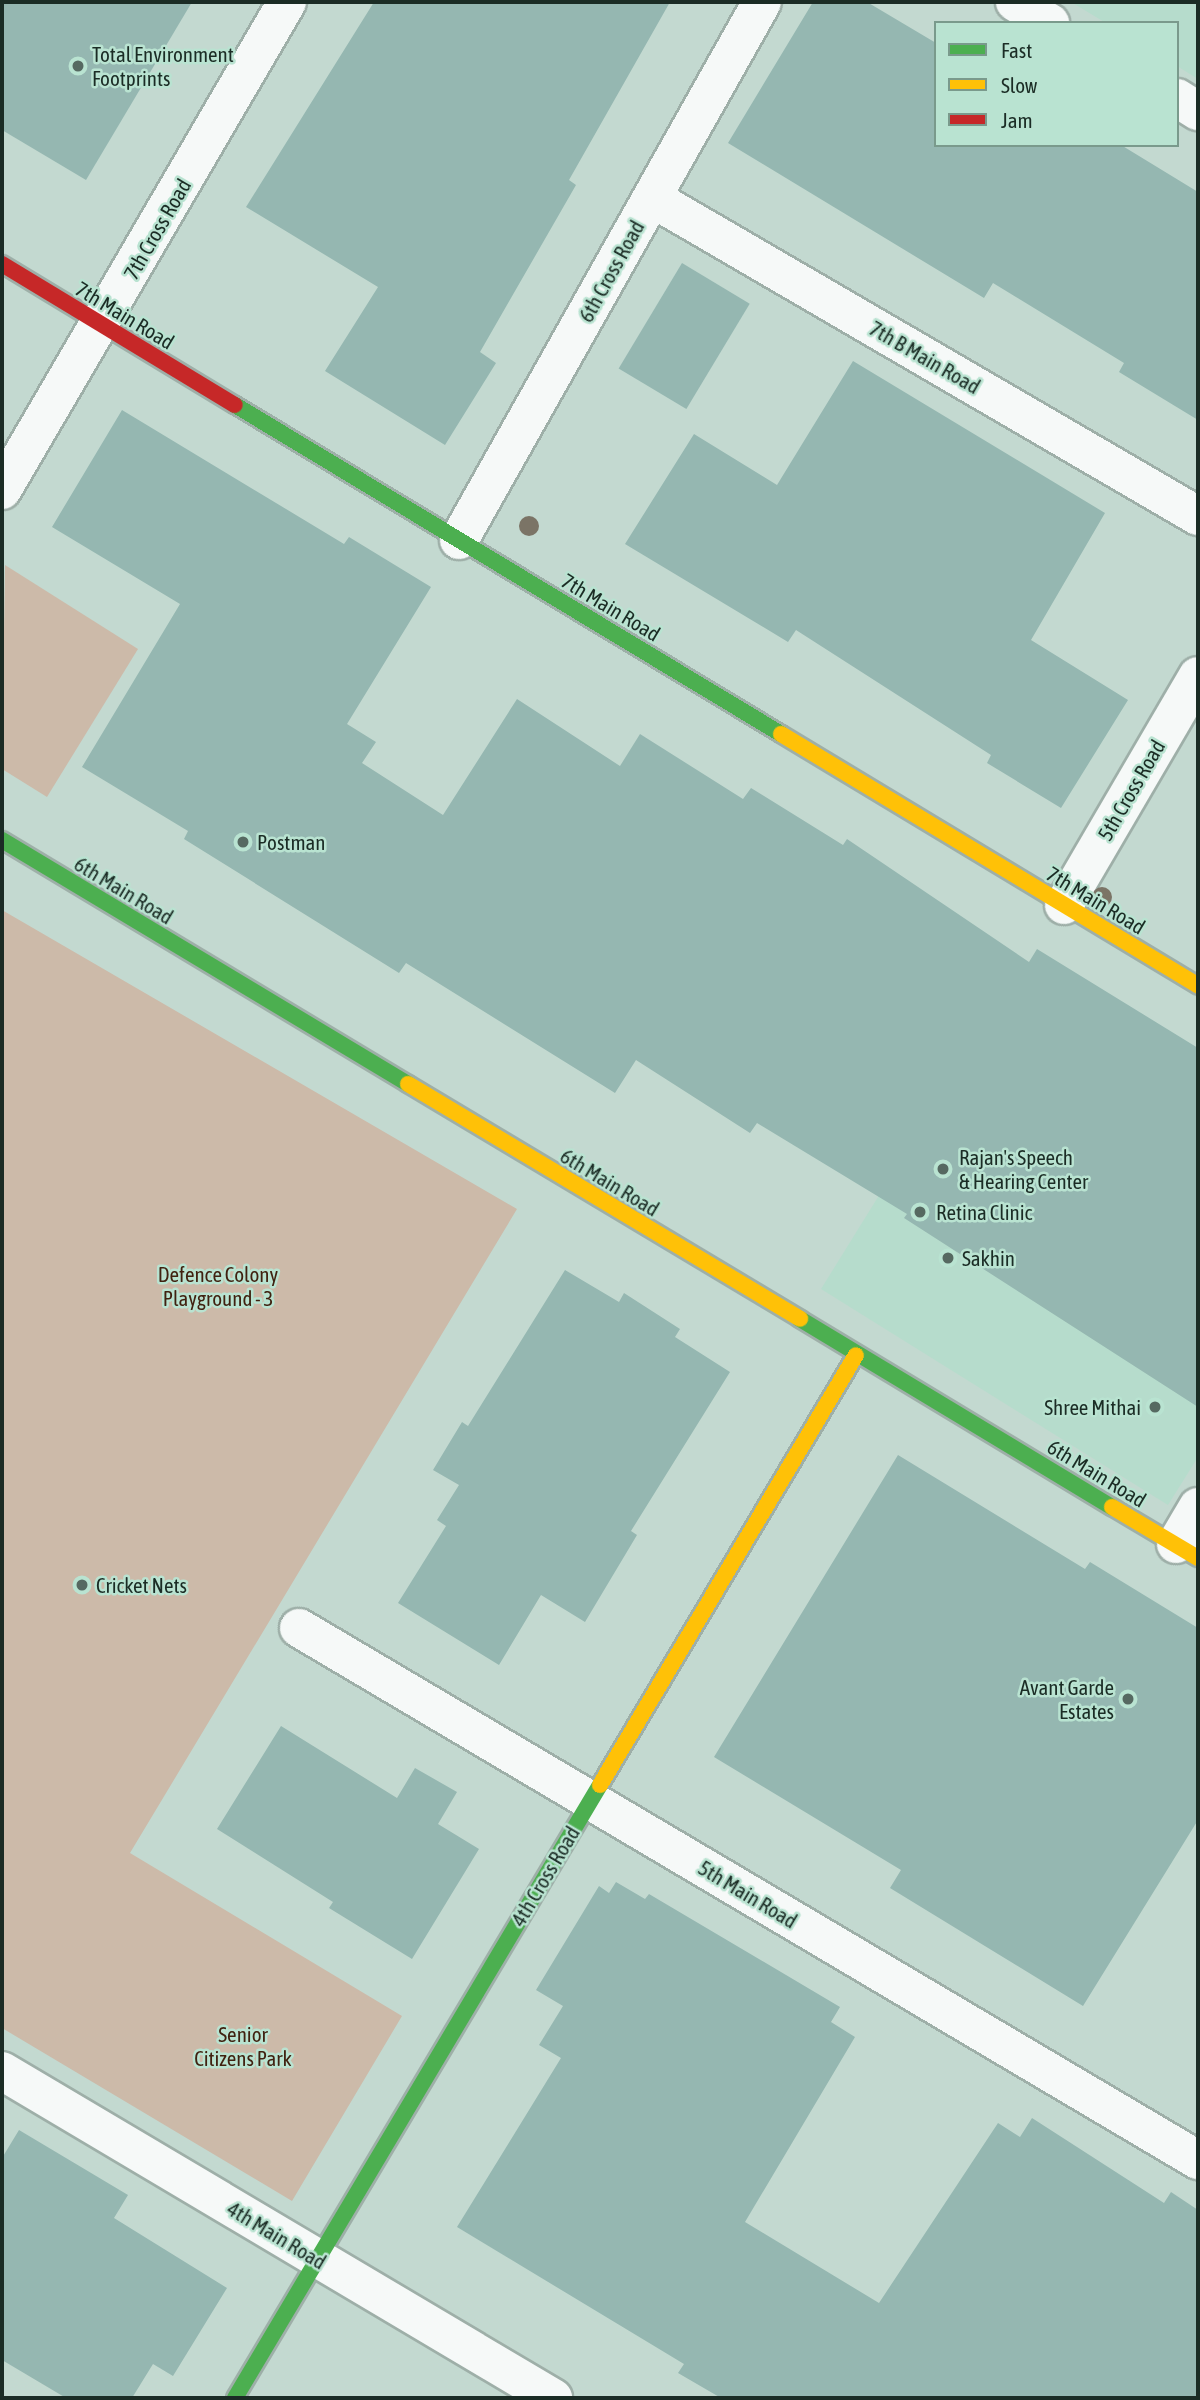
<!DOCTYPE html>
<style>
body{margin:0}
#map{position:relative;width:1200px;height:2400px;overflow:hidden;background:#c3d9d0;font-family:"Asap Condensed",sans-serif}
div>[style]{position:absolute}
.built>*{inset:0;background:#b6dccc}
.green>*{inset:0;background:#ccbaa9}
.building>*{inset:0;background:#95b7b1;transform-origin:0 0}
.roads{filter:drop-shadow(2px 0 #9eafa8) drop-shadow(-2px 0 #9eafa8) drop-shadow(0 2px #9eafa8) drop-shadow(0 -2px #9eafa8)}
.street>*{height:38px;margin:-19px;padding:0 19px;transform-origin:19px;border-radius:19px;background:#f6f9f8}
.fast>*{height:16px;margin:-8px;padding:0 8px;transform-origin:8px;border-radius:8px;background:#4caf50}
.slow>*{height:16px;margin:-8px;padding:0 8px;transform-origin:8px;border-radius:8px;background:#ffc107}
.jam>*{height:16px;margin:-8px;padding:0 8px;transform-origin:8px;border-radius:8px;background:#c62828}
.trees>*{width:20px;height:20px;margin:-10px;border-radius:50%;background:#7b7466}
.dots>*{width:19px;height:19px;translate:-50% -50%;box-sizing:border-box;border:4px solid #b9e3d1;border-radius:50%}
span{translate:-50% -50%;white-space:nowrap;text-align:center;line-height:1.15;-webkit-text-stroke:5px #b9e3d1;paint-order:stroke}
.poi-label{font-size:21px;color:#1b2c25}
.left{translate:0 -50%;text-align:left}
.right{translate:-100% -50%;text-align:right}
.street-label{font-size:21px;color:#1b2c25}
.park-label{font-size:21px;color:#402110}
.frame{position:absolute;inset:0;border:4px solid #1b2c25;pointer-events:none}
.legend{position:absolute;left:934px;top:21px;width:245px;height:126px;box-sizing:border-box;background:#b9e3d1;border:2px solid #7a9a8c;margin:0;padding:9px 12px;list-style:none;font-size:21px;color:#1b2c25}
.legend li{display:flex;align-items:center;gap:14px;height:35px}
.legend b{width:35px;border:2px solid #7a9a8c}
</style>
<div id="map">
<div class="built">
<div style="clip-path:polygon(1071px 2px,1198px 2px,1198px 79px,1177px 66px,1177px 23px,1106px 23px)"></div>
<div style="clip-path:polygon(948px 1084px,1198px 1239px,1198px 1457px,1168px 1505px,821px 1289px)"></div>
</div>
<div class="green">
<div style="clip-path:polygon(5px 565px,138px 649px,47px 797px,2px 769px)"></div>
<div style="clip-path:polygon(2px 910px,517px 1209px,130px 1853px,402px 2016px,292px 2201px,2px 2028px)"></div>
</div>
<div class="building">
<div style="clip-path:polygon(2px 2px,192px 2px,86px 180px,2px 130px)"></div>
<div style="clip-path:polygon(374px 2px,670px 2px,569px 180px,576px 185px,480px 352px,496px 363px,445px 445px,325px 371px,378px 287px,246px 207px)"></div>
<div style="clip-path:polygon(813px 2px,867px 2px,936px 43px,936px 145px,1121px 145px,1198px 192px,1198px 420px,1119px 372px,1124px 363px,993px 283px,984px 298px,728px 143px)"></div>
<div style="left:682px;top:263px;width:79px;height:123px;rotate:31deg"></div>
<div style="clip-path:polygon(853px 361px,1105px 513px,1031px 640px,1128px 700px,1061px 808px,987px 763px,991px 755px,796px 630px,788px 642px,625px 544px,694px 434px,777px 485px)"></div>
<div style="clip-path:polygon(122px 410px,344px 544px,349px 537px,431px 587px,347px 724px,376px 742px,362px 763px,443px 815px,517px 699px,620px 766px,640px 734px,743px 799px,751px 788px,843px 845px,847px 839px,1029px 962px,1037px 949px,1198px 1048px,1198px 1407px,904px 1218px,907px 1214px,757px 1123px,750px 1133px,636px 1060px,615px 1093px,406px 963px,399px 973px,184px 839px,188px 831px,82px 767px,180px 604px,52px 527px)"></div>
<div style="clip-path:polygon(565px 1270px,619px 1302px,624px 1293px,680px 1329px,675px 1337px,730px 1372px,631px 1531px,637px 1535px,585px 1622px,541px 1595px,499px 1665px,398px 1603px,446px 1526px,437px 1520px,459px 1485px,433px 1470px,462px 1422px,468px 1426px)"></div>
<div style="clip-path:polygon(898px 1455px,1085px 1569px,1090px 1562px,1198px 1628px,1198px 1820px,1083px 2006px,890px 1888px,901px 1870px,714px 1757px)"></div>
<div style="clip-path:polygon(281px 1726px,397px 1798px,415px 1768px,457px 1792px,438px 1824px,479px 1849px,412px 1959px,329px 1908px,333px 1902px,217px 1829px)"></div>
<div style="clip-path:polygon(616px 1882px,645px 1899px,649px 1894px,840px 2007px,831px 2022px,855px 2037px,745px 2222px,879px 2303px,998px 2123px,1020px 2137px,1032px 2118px,1164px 2203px,1171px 2192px,1198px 2210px,1198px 2398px,721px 2398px,678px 2373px,684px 2364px,457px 2227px,561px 2058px,539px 2045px,563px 2006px,536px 1990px,599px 1886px,609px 1893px)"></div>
<div style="clip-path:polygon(19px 2130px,128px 2195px,114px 2218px,227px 2288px,173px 2376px,153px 2364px,132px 2398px,66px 2398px,2px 2360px,2px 2158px)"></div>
</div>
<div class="roads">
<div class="street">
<div style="left:1015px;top:2px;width:41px;rotate:31deg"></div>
<div style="left:1177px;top:98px;width:25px;rotate:32deg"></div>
<div style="left:652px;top:198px;width:632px;rotate:30.22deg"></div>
<div style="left:2px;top:490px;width:565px;rotate:-59.71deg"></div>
<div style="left:459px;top:540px;width:617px;rotate:-60.61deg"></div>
<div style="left:1064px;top:905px;width:265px;rotate:-59.7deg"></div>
<div style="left:1176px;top:1544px;width:43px;rotate:-59.3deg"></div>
<div style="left:299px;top:1628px;width:1045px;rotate:30.62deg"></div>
<div style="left:2px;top:2071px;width:641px;rotate:30.69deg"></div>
</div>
<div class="fast">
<div style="left:235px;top:405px;width:637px;rotate:31.07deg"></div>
<div style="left:2px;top:840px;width:474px;rotate:31deg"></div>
<div style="left:800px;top:1319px;width:364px;rotate:31.1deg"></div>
<div style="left:235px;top:2398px;width:713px;rotate:-59.23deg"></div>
</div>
<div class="slow">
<div style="left:781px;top:734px;width:487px;rotate:31.1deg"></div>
<div style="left:408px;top:1084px;width:457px;rotate:30.9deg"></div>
<div style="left:1112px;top:1507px;width:100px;rotate:30.7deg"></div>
<div style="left:600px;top:1785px;width:500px;rotate:-59.23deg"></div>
</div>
<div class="jam">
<div style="left:2px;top:264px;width:272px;rotate:31.2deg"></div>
</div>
</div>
<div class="trees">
<div style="left:529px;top:526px"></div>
<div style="left:1102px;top:897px"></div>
</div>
<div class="dots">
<div style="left:78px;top:66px;background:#566961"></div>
<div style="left:243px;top:842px;background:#566961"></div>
<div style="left:943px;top:1169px;background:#566961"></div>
<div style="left:920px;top:1212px;background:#566961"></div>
<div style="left:948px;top:1258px;background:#566961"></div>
<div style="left:1155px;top:1407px;background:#566961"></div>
<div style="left:82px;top:1585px;background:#566961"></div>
<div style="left:1128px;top:1699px;background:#566961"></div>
</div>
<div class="poi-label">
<span class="left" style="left:92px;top:66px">Total Environment<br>Footprints</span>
<span class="left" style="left:257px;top:842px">Postman</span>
<span class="left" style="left:959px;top:1169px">Rajan's Speech<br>&amp; Hearing Center</span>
<span class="left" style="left:936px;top:1212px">Retina Clinic</span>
<span class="left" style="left:962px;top:1258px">Sakhin</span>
<span class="right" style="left:1141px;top:1407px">Shree Mithai</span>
<span class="left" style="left:96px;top:1585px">Cricket Nets</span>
<span class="right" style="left:1114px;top:1699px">Avant Garde<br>Estates</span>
</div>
<div class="street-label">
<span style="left:157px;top:229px;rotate:-60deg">7th Cross Road</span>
<span style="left:611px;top:271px;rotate:-61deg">6th Cross Road</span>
<span style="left:125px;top:315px;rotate:31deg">7th Main Road</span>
<span style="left:925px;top:357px;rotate:30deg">7th B Main Road</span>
<span style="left:611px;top:607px;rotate:31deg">7th Main Road</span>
<span style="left:1131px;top:790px;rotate:-60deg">5th Cross Road</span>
<span style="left:124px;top:890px;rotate:31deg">6th Main Road</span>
<span style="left:1096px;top:900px;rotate:31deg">7th Main Road</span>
<span style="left:610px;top:1182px;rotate:31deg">6th Main Road</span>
<span style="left:1097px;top:1473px;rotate:31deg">6th Main Road</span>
<span style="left:545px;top:1876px;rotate:-59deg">4th Cross Road</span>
<span style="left:748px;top:1894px;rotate:31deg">5th Main Road</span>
<span style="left:277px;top:2235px;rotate:31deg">4th Main Road</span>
</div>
<div class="park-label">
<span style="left:218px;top:1286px">Defence Colony<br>Playground - 3</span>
<span style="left:243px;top:2046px">Senior<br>Citizens Park</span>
</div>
<div class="frame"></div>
<ul class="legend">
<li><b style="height:9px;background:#4caf50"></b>Fast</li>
<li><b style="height:9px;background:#ffc107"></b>Slow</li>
<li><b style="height:9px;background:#c62828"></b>Jam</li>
</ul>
</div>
